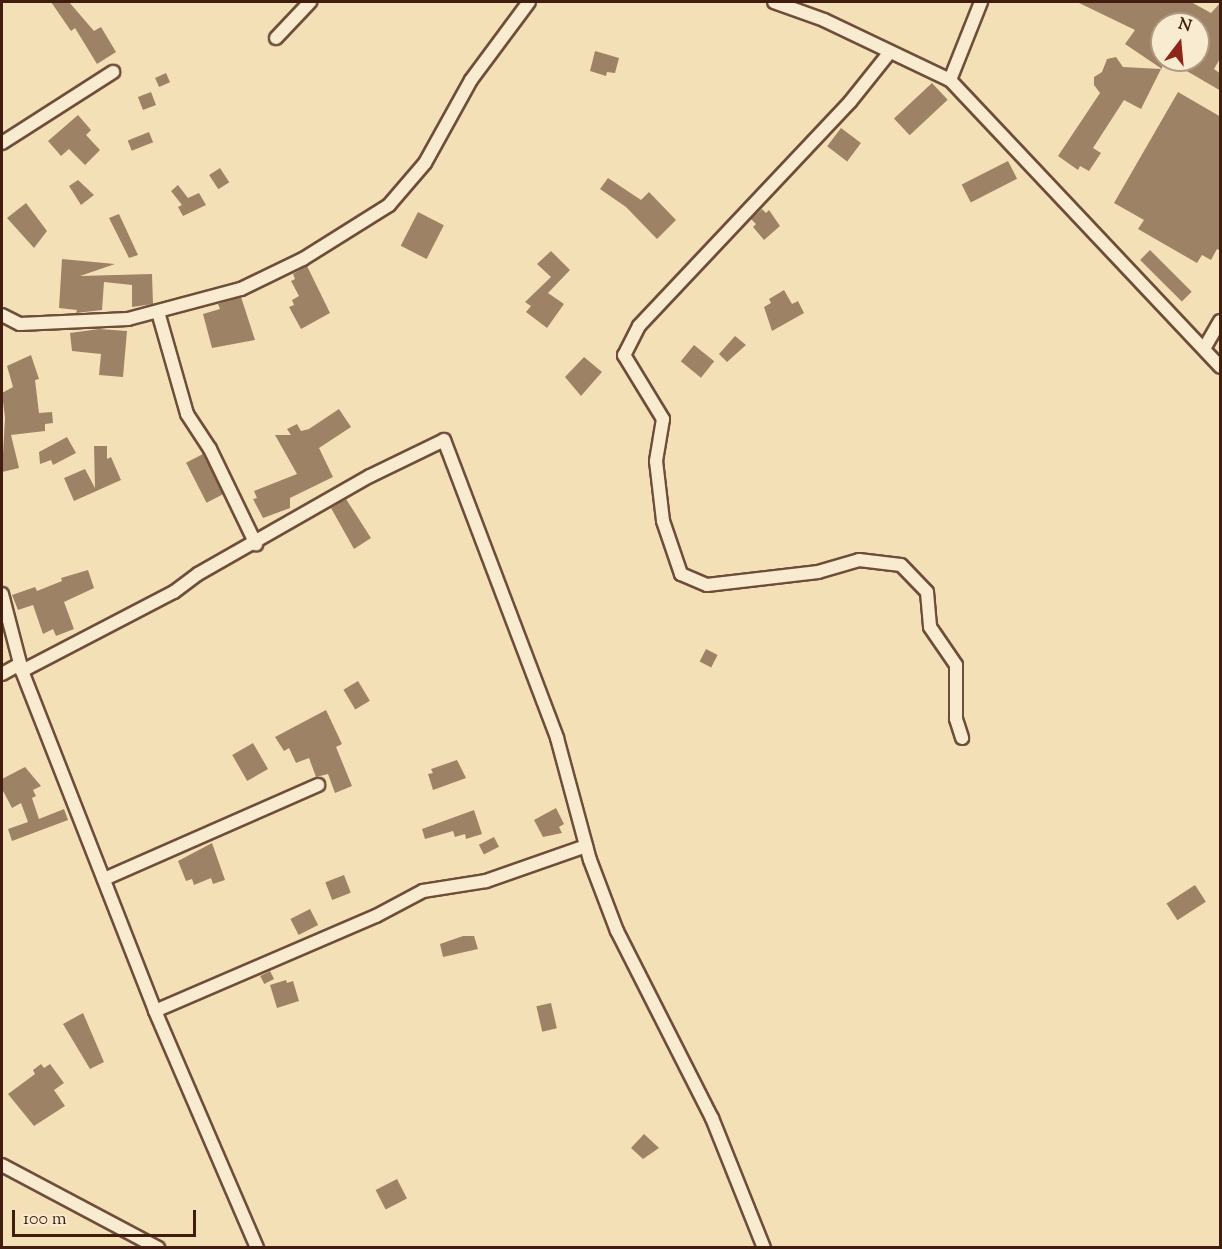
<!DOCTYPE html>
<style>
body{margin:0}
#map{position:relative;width:1222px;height:1249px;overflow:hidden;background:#f4e0b6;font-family:"Sorts Mill Goudy",serif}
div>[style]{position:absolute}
.building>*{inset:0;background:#9e8266;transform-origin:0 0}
.roads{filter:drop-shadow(2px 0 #6e4e3a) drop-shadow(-2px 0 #6e4e3a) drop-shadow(0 2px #6e4e3a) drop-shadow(0 -2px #6e4e3a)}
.minor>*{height:12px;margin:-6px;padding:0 6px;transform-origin:6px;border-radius:6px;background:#f8ebd0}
span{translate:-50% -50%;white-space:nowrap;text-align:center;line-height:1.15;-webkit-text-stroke:4.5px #f8ebd0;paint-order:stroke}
.frame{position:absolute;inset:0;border:3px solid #411d10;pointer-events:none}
.north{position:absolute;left:1150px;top:12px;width:60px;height:60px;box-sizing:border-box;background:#f8ebd0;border:2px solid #af9983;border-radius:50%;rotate:16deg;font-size:16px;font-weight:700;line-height:24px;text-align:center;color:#411d10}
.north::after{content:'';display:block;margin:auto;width:21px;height:27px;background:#8f2418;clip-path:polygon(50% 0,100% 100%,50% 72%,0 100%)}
.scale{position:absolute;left:12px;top:1210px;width:184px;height:27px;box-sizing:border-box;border:3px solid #411d10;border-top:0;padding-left:8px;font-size:18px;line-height:21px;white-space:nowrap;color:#411d10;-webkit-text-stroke:4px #f8ebd0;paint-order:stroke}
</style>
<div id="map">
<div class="building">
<div style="clip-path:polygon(51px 2px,69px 2px,94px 31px,101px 27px,116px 52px,97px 64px,75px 28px,71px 31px)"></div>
<div style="clip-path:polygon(1077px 2px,1191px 2px,1211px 13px,1221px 2px,1221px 57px,1214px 69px,1221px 74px,1221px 91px,1168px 60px,1198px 60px,1198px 24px,1162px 24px,1162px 69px,1125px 44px,1135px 30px)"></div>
<div style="clip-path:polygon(595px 51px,619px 58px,615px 73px,607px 72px,606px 76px,590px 71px)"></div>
<div style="clip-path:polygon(1116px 57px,1123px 67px,1161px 69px,1141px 109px,1124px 100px,1093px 148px,1101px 153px,1089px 171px,1080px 166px,1078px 170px,1058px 156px,1100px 93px,1094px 85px,1094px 77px,1102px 72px,1107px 59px)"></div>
<div style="left:166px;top:73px;width:10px;height:12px;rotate:66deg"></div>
<div style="left:932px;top:83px;width:23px;height:52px;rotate:47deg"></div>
<div style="left:151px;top:92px;width:14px;height:14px;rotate:69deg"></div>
<div style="clip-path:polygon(1178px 92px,1221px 117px,1221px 251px,1217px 249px,1211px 260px,1202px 255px,1197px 263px,1138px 229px,1144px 220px,1114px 203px)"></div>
<div style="clip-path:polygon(78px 115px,91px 130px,86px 135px,100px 150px,85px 165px,69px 149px,61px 156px,48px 141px)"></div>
<div style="left:841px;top:128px;width:25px;height:23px;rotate:37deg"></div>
<div style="left:149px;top:132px;width:11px;height:23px;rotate:68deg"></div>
<div style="left:1008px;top:161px;width:20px;height:52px;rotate:63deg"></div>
<div style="left:220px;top:168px;width:17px;height:13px;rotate:57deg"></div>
<div style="clip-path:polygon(608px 178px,641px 200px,649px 192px,676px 220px,657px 239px,626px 207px,600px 189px)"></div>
<div style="clip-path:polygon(78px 180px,94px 195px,81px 205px,69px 186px)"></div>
<div style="clip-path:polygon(178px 185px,188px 198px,199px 193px,206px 205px,183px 216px,178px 207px,182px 205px,171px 191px)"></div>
<div style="clip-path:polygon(26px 203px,47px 231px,34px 248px,7px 218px)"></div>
<div style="clip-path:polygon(762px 209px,766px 213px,769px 210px,780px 226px,764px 240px,753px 227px,756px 224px,751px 219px)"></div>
<div style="left:418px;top:212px;width:29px;height:38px;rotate:27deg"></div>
<div style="clip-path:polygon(119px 214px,138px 255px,129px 258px,109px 218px)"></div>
<div style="left:1150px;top:250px;width:59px;height:14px;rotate:45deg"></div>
<div style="clip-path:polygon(551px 251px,570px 270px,548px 293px,564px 304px,547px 328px,526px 312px,531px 306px,525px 302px,551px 277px,537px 264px)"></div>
<div style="clip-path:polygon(62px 259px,115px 264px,80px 276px,152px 274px,153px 304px,132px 307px,132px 285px,104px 282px,102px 310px,76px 313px,77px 310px,59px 308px)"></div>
<div style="clip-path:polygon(307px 266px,330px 313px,301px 329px,289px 307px,294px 305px,292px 300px,299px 296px,291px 281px,295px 279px,293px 274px)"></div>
<div style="clip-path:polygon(784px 290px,792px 304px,798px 301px,804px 313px,772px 331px,764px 307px,771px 303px,769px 299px)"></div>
<div style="clip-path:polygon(241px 297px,255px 340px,212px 348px,203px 314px,220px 309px,218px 304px)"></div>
<div style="clip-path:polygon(99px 329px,127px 331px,123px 377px,99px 375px,101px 354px,72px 351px,70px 333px)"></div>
<div style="clip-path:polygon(735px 336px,746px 345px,727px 362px,719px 354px)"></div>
<div style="left:694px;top:345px;width:26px;height:21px;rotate:39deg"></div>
<div style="clip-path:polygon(31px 355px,39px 379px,35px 380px,39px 413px,52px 412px,53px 423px,45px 424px,45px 431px,11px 435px,19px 468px,2px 472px,5px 418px,2px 393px,13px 387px,7px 366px)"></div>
<div style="clip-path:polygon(584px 357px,602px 372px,581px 396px,565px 377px)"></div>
<div style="clip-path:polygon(339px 409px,351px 427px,319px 448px,333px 477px,290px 498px,290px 508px,263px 518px,253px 499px,257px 498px,254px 491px,297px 474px,275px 435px,291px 435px,287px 429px,297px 424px,301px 431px,309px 429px)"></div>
<div style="clip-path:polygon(67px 437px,76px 453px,53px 465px,51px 460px,40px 464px,39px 452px)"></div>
<div style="clip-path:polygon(94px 446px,107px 446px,107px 459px,111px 457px,121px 480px,74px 501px,64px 478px,85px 469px,95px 488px)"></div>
<div style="left:203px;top:454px;width:45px;height:19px;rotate:63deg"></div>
<div style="clip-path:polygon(346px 499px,371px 538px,354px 549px,331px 508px)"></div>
<div style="clip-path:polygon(88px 570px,94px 588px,64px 602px,74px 629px,56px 636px,53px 629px,43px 634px,33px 605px,18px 610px,12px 595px,35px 587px,37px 591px,62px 581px,61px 578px)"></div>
<div style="left:706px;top:649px;width:13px;height:14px;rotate:27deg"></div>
<div style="left:358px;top:681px;width:23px;height:17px;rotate:59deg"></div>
<div style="clip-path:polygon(326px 710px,342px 744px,336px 747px,352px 786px,335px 793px,328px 774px,316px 777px,309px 758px,296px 763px,289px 748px,284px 751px,275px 737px)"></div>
<div style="left:253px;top:743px;width:30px;height:24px;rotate:60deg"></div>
<div style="clip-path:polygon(457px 760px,466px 778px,433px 790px,428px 774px,433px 773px,431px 769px)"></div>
<div style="clip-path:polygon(25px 767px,41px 786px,33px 790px,36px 796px,32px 798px,39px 819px,64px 809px,68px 820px,12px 841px,8px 829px,28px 822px,21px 803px,12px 808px,2px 789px,2px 779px)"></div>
<div style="clip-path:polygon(556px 808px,564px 824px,559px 827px,562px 833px,543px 837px,534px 820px)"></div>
<div style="clip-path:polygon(474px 810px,482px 834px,466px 839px,465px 834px,455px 837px,453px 831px,425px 839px,422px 829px)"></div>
<div style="left:494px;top:837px;width:11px;height:17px;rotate:63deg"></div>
<div style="clip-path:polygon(212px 843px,225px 880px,213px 884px,211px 878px,194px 885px,192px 879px,186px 881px,178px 861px)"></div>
<div style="left:344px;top:875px;width:19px;height:20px;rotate:69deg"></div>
<div style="left:1195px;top:885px;width:20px;height:34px;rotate:57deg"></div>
<div style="left:310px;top:909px;width:18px;height:22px;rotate:63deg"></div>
<div style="clip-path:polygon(463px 936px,474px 936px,478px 949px,443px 957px,440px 944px)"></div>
<div style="left:270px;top:971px;width:9px;height:11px;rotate:63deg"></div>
<div style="clip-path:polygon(286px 980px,287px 983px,293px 981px,299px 1001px,277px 1008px,270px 985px)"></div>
<div style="left:551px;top:1003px;width:26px;height:15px;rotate:77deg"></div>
<div style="clip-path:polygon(83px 1013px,104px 1062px,90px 1069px,63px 1024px)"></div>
<div style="clip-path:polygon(41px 1064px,44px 1068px,50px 1064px,64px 1083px,54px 1090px,65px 1106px,34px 1126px,8px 1094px,35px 1074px,33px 1070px)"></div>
<div style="clip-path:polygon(644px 1134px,659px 1148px,643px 1159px,631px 1148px)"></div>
<div style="left:397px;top:1179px;width:22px;height:24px;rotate:63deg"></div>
</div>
<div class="roads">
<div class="minor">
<div style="left:774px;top:2px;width:53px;rotate:19.8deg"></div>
<div style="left:824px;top:20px;width:140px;rotate:25.5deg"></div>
<div style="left:950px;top:80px;width:394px;rotate:46.7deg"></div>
<div style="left:276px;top:38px;width:50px;rotate:-46.6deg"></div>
<div style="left:890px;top:52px;width:64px;rotate:128.7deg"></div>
<div style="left:850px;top:102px;width:308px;rotate:133.3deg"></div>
<div style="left:639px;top:326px;width:33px;rotate:117deg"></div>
<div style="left:624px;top:355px;width:75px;rotate:58.6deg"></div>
<div style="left:663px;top:419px;width:43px;rotate:99.5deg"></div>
<div style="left:656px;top:461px;width:60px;rotate:83.3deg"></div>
<div style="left:663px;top:521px;width:56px;rotate:71.2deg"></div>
<div style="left:681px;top:574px;width:28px;rotate:23deg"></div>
<div style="left:707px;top:585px;width:112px;rotate:-6.7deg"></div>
<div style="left:818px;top:572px;width:43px;rotate:-16.3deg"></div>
<div style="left:859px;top:560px;width:42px;rotate:6.8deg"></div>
<div style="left:901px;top:565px;width:37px;rotate:46deg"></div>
<div style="left:927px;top:592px;width:35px;rotate:85deg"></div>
<div style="left:930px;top:627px;width:46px;rotate:55.6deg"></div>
<div style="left:956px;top:665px;width:54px;rotate:90deg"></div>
<div style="left:956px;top:719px;width:20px;rotate:72deg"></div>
<div style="left:950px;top:80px;width:84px;rotate:-68.3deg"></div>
<div style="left:2px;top:143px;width:132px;rotate:-32.6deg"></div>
<div style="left:158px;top:312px;width:106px;rotate:74.1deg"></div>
<div style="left:187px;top:414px;width:42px;rotate:56.7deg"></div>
<div style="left:210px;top:449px;width:106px;rotate:64.2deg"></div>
<div style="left:2px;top:315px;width:20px;rotate:27deg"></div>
<div style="left:20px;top:324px;width:108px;rotate:-2.7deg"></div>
<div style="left:128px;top:319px;width:117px;rotate:-14.9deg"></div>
<div style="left:241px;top:289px;width:69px;rotate:-25.8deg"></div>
<div style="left:303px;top:259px;width:102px;rotate:-32.1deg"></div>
<div style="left:389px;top:205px;width:55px;rotate:-49.4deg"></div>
<div style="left:425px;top:163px;width:95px;rotate:-61deg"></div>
<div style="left:471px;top:80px;width:97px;rotate:-53.4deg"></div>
<div style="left:1205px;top:347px;width:30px;rotate:-60deg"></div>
<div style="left:2px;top:594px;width:80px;rotate:75.4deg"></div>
<div style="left:22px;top:671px;width:365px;rotate:68.6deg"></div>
<div style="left:155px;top:1011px;width:258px;rotate:66.7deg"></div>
<div style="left:22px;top:671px;width:171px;rotate:-27.5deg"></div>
<div style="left:174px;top:592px;width:30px;rotate:-37deg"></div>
<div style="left:198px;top:574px;width:198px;rotate:-29.7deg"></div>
<div style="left:370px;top:476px;width:82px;rotate:-25.9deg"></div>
<div style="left:444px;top:440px;width:319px;rotate:69.2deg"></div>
<div style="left:557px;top:738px;width:126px;rotate:74.9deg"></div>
<div style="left:590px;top:860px;width:76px;rotate:69.2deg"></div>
<div style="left:617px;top:931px;width:210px;rotate:63.1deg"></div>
<div style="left:712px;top:1118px;width:140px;rotate:68.2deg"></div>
<div style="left:2px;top:674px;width:21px;rotate:-29deg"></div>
<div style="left:104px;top:879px;width:234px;rotate:-23.7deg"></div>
<div style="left:155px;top:1011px;width:241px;rotate:-23.3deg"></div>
<div style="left:376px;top:916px;width:53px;rotate:-28deg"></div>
<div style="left:423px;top:891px;width:64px;rotate:-9deg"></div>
<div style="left:486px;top:881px;width:106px;rotate:-19.3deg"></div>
<div style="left:2px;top:1165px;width:177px;rotate:28deg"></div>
</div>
</div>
<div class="frame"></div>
<div class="north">N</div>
<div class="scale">100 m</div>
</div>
